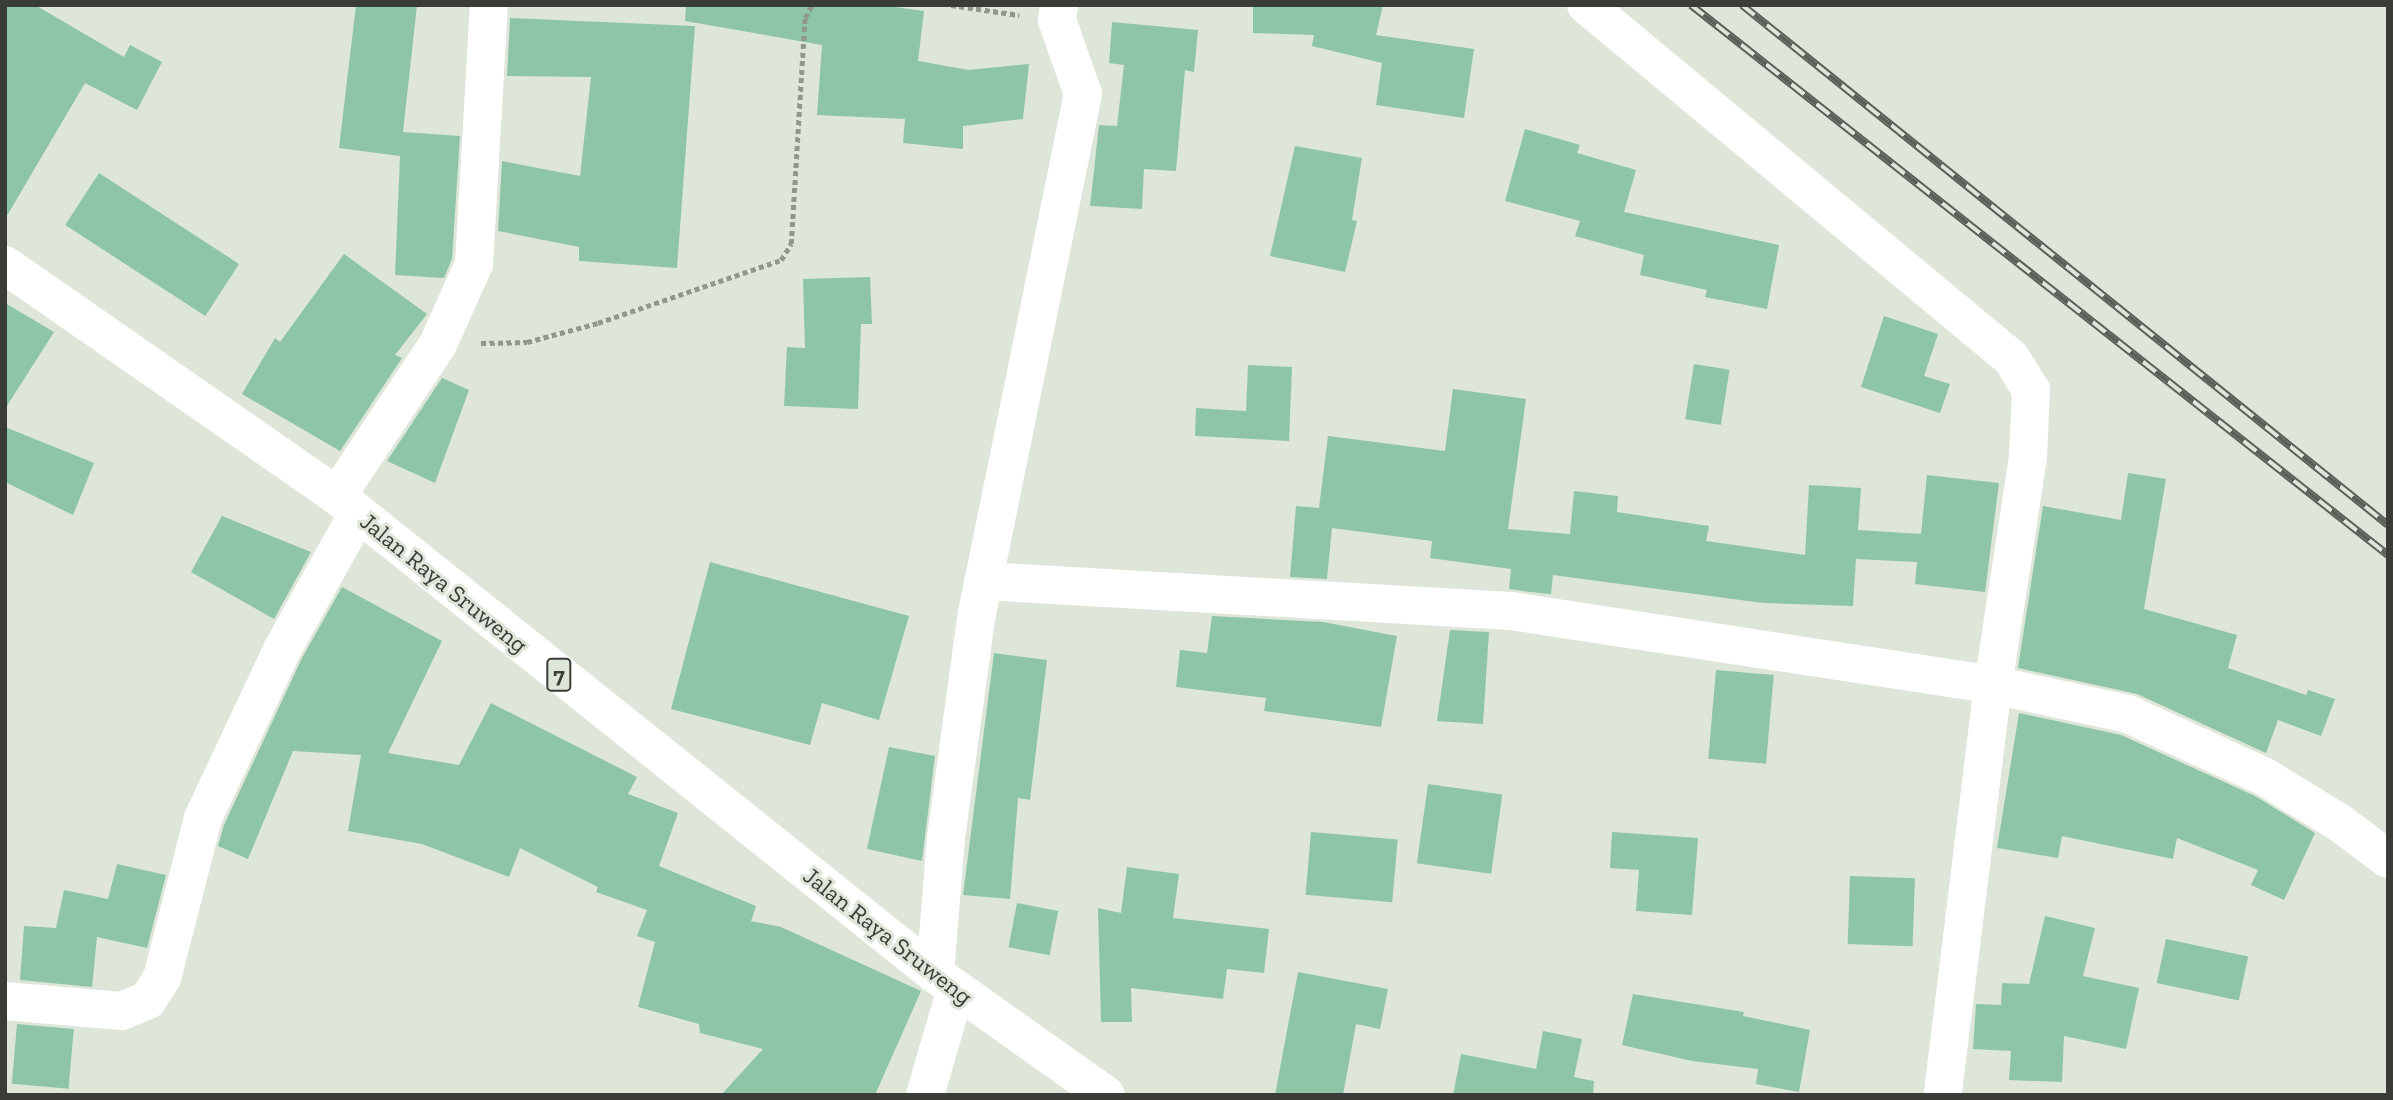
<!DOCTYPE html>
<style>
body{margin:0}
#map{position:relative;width:2393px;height:1100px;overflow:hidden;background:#dee5d9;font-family:"Zilla Slab",serif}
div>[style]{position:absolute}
.building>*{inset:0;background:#8ec5a8;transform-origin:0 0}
.path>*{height:4.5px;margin-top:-2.25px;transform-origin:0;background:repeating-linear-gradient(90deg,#92978e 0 5px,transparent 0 8.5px)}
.minor>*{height:38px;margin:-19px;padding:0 19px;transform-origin:19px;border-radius:19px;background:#fff}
.trunk>*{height:38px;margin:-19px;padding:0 19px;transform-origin:19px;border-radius:19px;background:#fff}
.rail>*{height:8px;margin-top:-4px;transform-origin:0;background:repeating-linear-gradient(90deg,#dee5d9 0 16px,#5b5f59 0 32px);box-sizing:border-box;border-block:2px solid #5b5f59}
span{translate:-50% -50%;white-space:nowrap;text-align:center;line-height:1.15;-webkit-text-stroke:6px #dee5d9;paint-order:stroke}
.shield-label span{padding:2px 5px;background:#dee5d9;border:2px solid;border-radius:5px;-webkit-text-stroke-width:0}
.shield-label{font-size:23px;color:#393c37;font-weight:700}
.street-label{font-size:24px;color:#393c37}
.frame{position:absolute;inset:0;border:7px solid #393c37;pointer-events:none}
</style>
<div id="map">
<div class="building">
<div style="clip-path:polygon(5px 5px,35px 5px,124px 57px,130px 45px,162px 62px,137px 110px,85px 83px,5px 219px)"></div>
<div style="clip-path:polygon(356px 5px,417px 5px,403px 132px,460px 136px,452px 259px,444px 278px,395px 275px,400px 156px,339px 148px)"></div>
<div style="clip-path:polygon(686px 5px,881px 5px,924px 11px,918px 61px,969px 70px,1029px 64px,1023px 119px,963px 126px,963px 149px,903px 143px,905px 119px,817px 115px,822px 45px,685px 21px)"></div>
<div style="clip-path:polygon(1253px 5px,1383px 5px,1376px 35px,1474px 49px,1464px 118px,1376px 105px,1382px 63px,1312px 46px,1314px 35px,1253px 33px)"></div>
<div style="clip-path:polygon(510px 18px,695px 26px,677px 268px,579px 261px,579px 247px,498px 231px,502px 161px,580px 176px,591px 77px,507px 76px)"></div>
<div style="clip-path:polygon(1112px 22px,1198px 30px,1194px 72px,1185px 70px,1176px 171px,1144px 169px,1142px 209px,1090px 206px,1099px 125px,1117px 126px,1124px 65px,1109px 63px)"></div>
<div style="clip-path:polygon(1525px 129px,1580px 145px,1577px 153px,1636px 170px,1624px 212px,1779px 245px,1767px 309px,1705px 297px,1707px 290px,1640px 275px,1644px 255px,1575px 236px,1580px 221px,1505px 201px)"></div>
<div style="clip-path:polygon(1295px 146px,1362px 158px,1352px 220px,1357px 221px,1345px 272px,1270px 256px)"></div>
<div style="left:99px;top:173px;width:167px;height:62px;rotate:33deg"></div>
<div style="clip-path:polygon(344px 254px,427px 314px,395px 355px,402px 358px,340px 451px,242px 394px,275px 338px,280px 342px)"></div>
<div style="clip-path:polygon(870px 277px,872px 324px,861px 324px,858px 409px,784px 406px,787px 347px,805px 348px,803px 279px)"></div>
<div style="clip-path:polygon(5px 303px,54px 332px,5px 409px)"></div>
<div style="clip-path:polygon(1884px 316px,1938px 334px,1924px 376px,1950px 384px,1940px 413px,1861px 387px)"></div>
<div style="left:1694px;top:364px;width:36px;height:56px;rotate:9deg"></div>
<div style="clip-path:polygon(1248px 365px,1292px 367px,1289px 441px,1195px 436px,1196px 408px,1246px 411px)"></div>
<div style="clip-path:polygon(442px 378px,469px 390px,435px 483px,387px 461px)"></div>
<div style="clip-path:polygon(1453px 389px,1526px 399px,1508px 529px,1570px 534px,1574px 491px,1618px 496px,1617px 512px,1709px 526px,1706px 541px,1805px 555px,1809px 485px,1861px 488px,1858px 530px,1921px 534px,1927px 475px,1999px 483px,1985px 592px,1915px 584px,1917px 562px,1856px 559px,1853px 606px,1763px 603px,1553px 575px,1551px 594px,1530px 592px,1509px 589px,1511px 569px,1430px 558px,1432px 541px,1332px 528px,1327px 579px,1290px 577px,1296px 506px,1319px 508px,1328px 436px,1445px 451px)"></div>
<div style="clip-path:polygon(5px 427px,94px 463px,73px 515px,5px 482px)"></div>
<div style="clip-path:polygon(2128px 473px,2166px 479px,2144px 609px,2237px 635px,2228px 668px,2306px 695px,2308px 690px,2335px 699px,2321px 736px,2278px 720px,2266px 753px,2137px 694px,2018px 668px,2043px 506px,2121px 520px)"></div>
<div style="clip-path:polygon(222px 516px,311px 552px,274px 619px,191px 572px)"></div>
<div style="clip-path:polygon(710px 562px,909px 616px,879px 720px,822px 703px,810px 745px,671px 709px)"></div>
<div style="clip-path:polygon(342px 587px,442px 641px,388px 753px,459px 765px,491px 703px,637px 777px,628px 794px,678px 813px,659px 866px,756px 906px,751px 921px,781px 927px,921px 991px,875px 1095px,721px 1095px,763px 1049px,700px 1033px,699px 1024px,638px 1007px,655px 942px,637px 936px,647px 910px,596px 892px,598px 887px,520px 848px,509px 877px,422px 844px,348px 831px,361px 755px,293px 751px,248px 859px,218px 846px,224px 825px,302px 658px)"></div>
<div style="clip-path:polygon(1212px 616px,1323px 622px,1397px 636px,1381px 727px,1264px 711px,1266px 698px,1176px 687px,1180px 650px,1207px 653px)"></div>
<div style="clip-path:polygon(1450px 630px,1489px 632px,1483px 724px,1437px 721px)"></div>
<div style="clip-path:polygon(994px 653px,1047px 660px,1030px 800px,1018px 798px,1010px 899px,963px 895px)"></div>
<div style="left:1716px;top:670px;width:58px;height:89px;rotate:5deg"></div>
<div style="clip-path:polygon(2019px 713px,2121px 735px,2255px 796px,2315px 833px,2284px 900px,2251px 885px,2258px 870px,2177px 838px,2173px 859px,2062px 836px,2058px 858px,1997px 848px)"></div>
<div style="clip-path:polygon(889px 747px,935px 756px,922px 861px,867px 849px)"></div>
<div style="left:1428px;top:784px;width:75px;height:80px;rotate:8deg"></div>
<div style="left:1311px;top:832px;width:87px;height:63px;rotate:5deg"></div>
<div style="clip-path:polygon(1612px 832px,1698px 838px,1692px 915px,1636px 911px,1639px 870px,1610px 868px)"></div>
<div style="clip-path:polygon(117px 864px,166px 875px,147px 948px,97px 937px,92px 987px,20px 980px,24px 926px,56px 928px,64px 890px,108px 899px)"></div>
<div style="clip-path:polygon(1127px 867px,1179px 874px,1173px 918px,1269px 929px,1264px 973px,1227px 969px,1223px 999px,1131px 988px,1132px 1022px,1101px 1022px,1098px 908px,1121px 913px)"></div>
<div style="left:1850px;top:876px;width:65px;height:68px;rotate:2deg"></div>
<div style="left:1017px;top:903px;width:42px;height:45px;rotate:11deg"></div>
<div style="clip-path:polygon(2045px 916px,2095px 928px,2083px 976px,2139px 988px,2126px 1049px,2064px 1036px,2062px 1082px,2009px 1080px,2011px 1051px,1973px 1049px,1976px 1004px,2001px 1005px,2002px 983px,2029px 984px)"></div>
<div style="left:2166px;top:939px;width:84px;height:45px;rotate:12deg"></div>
<div style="clip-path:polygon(1298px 972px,1388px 989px,1380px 1029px,1356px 1024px,1343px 1095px,1275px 1095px)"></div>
<div style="clip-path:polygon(1633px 994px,1744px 1012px,1743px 1016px,1810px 1030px,1799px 1092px,1756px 1084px,1758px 1069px,1692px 1061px,1622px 1045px)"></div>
<div style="left:17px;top:1024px;width:57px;height:60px;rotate:5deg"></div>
<div style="clip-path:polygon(1543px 1031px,1582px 1039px,1574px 1077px,1594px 1081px,1593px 1095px,1453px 1095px,1461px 1054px,1536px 1069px)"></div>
</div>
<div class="path">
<div style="left:951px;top:5px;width:69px;rotate:8.4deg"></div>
<div style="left:481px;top:343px;width:46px;rotate:-1.2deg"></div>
<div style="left:527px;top:342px;width:73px;rotate:-15deg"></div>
<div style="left:598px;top:323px;width:194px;rotate:-19deg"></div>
<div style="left:781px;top:260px;width:19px;rotate:-58deg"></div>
<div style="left:791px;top:244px;width:226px;rotate:-86.5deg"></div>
<div style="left:805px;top:18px;width:15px;rotate:-62deg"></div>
</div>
<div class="minor">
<div style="left:1586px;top:5px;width:552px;rotate:39.71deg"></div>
<div style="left:2011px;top:358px;width:38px;rotate:58deg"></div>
<div style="left:2031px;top:390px;width:67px;rotate:92.6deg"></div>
<div style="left:2028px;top:457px;width:231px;rotate:98.7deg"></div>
<div style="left:1993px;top:685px;width:413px;rotate:97deg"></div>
<div style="left:337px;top:496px;width:182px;rotate:-56.4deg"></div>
<div style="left:438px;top:344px;width:88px;rotate:-65.8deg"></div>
<div style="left:474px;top:264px;width:259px;rotate:-86.7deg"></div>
<div style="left:983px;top:581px;width:529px;rotate:3.25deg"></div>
<div style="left:1511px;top:611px;width:488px;rotate:8.7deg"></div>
<div style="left:1993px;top:685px;width:138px;rotate:12.1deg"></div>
<div style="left:2128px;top:714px;width:151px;rotate:24.7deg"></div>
<div style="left:2265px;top:777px;width:88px;rotate:31.5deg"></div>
<div style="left:2340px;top:823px;width:60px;rotate:36.9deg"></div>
<div style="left:935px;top:974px;width:136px;rotate:-85.4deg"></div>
<div style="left:946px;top:838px;width:227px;rotate:-82.2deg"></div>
<div style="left:977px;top:613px;width:530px;rotate:-78.46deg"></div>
<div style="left:1083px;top:94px;width:78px;rotate:-109.4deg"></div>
<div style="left:1057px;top:20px;width:15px;rotate:-82deg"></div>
<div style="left:5px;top:1001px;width:117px;rotate:4.9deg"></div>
<div style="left:122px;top:1011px;width:28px;rotate:-23deg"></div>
<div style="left:148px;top:1000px;width:26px;rotate:-58deg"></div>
<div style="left:162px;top:978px;width:165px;rotate:-75.6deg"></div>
<div style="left:203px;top:818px;width:188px;rotate:-64.8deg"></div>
<div style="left:283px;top:648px;width:154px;rotate:-60.9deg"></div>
<div style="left:925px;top:1095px;width:110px;rotate:-73.7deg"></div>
</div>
<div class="trunk">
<div style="left:5px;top:265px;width:404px;rotate:34.8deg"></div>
<div style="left:337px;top:496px;width:766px;rotate:38.64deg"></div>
<div style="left:935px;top:974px;width:209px;rotate:35.3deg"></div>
</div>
<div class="rail">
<div style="left:1691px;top:5px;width:888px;rotate:38.28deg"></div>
<div style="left:1742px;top:5px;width:829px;rotate:38.83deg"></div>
</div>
<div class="shield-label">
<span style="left:559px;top:675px">7</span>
</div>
<div class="street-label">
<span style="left:444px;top:583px;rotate:39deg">Jalan Raya Sruweng</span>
<span style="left:888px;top:936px;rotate:38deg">Jalan Raya Sruweng</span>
</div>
<div class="frame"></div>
</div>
